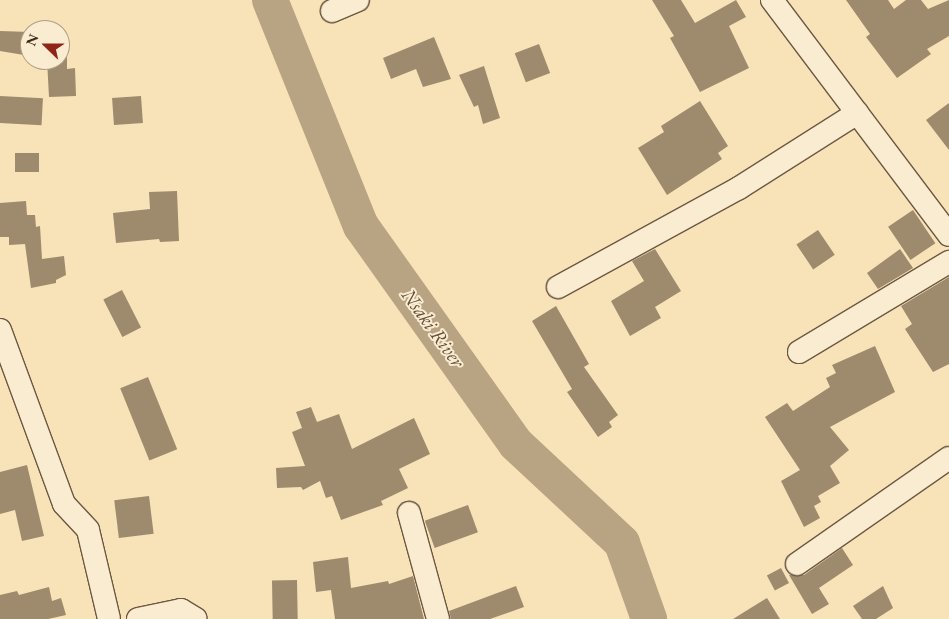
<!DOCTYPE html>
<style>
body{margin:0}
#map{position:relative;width:949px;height:619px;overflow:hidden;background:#f8e2b8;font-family:"EB Garamond",serif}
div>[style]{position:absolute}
.river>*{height:36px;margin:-18px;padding:0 18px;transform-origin:18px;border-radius:18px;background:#b8a383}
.building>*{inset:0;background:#9e8a6d;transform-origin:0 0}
.roads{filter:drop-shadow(1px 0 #6c5842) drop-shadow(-1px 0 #6c5842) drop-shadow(0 1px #6c5842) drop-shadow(0 -1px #6c5842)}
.minor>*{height:22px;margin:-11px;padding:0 11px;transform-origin:11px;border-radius:11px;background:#faecd1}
span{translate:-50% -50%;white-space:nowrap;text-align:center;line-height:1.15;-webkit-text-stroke:4px #faecd1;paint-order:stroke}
.water-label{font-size:20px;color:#624e3a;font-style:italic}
.north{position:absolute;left:20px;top:20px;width:50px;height:50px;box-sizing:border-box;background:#faecd1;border:1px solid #ae9e88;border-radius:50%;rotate:292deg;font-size:14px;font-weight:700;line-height:20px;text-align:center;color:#3d2a1b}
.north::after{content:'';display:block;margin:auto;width:18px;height:22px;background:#8f2418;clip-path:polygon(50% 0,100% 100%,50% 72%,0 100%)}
</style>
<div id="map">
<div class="river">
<div style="left:270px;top:0;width:244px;rotate:68.1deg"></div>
<div style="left:361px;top:226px;width:267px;rotate:54.6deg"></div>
<div style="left:516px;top:444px;width:145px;rotate:43deg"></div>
<div style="left:622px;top:543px;width:81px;rotate:70.4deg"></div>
</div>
<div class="building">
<div style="clip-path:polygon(652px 0,681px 0,695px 23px,736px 0,746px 17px,729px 26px,749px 68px,700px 92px,670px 38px,674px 36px)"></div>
<div style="clip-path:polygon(846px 0,888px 0,894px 9px,906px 0,921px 0,928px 9px,949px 0,949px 36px,927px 49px,931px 54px,897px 78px,866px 37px,870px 34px)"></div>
<div style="clip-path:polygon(0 31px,30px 32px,30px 56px,0 51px)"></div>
<div style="clip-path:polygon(434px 37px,451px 79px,423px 87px,416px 69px,391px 79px,383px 58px)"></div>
<div style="clip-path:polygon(60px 38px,67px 38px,67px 69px,75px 68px,76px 96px,49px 97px,47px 60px,60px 60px)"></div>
<div style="left:539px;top:44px;width:31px;height:26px;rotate:69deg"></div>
<div style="clip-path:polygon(484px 66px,500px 118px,483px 124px,478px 105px,474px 107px,459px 75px)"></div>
<div style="left:0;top:96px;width:43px;height:27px;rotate:3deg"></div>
<div style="left:141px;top:96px;width:27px;height:29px;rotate:86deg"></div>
<div style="clip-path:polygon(700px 101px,728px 146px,718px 153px,722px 159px,667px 195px,638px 148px,664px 132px,661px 126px)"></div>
<div style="clip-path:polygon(949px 103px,949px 150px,926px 120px)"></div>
<div style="left:39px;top:153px;width:19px;height:24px;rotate:90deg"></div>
<div style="clip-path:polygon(177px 191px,179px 241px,160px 242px,159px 239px,116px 243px,113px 213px,150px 209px,149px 192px)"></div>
<div style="clip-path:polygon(26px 201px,27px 215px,35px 215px,36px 227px,40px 226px,42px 259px,64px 256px,66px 275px,56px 280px,56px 283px,31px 288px,25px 244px,9px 245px,9px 237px,0 237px,0 203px)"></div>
<div style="left:913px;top:210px;width:40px;height:30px;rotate:56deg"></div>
<div style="left:818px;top:230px;width:30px;height:26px;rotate:56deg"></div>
<div style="clip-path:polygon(655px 249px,681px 291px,655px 307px,661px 318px,630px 336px,611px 301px,644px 281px,632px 261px)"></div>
<div style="clip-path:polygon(900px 249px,913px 268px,878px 289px,867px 273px)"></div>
<div style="clip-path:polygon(949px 277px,949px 364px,933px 372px,905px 329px,912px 324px,901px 306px)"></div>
<div style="left:122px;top:290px;width:42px;height:21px;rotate:63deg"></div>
<div style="clip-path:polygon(556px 306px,589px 364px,584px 367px,618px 415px,609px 422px,612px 427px,598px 437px,567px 392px,572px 389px,532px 321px)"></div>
<div style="clip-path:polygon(875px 346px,895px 392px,830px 427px,849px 450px,830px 466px,840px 483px,818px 496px,821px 502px,814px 506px,820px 518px,804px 527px,781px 481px,800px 470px,765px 417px,787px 403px,793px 411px,830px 387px,826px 378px,836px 373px,832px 365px)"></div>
<div style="left:148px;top:377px;width:78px;height:30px;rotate:68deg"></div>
<div style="clip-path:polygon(311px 407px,317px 422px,339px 414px,352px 449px,414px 418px,430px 454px,399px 469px,408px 488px,381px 501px,383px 505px,341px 520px,332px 496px,326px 498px,320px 481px,303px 490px,301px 487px,277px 488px,276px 468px,305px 466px,292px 432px,302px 428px,296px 412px)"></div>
<div style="clip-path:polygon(27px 465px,44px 536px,22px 541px,15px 510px,0 514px,0 472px)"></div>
<div style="left:149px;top:496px;width:38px;height:35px;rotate:83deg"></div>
<div style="left:468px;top:505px;width:29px;height:46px;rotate:70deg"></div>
<div style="clip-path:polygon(842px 548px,853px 565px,819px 588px,829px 604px,812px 614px,789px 575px,804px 575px)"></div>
<div style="clip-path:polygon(348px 557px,351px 588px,388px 581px,389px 584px,413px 576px,424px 619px,335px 619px,331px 590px,316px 592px,313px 562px)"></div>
<div style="left:781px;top:568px;width:17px;height:16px;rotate:62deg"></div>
<div style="left:297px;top:580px;width:39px;height:25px;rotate:89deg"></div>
<div style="clip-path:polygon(516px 586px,524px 607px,490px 619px,451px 619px,449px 611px)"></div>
<div style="clip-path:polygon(883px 586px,893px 608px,876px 619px,862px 619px,853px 606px)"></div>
<div style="clip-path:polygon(49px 587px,52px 601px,61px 598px,66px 615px,48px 619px,0 619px,0 595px,17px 591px,19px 595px)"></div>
<div style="clip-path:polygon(767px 598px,780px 619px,733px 619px)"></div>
</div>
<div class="roads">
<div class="minor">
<div style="left:772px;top:0;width:294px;rotate:53deg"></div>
<div style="left:332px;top:11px;width:28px;rotate:-23deg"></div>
<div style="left:558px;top:287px;width:206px;rotate:-28.7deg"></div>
<div style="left:739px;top:188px;width:140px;rotate:-32.4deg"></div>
<div style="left:0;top:330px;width:185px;rotate:69.8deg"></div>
<div style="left:64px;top:504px;width:35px;rotate:47deg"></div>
<div style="left:88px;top:530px;width:91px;rotate:76.7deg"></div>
<div style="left:799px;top:352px;width:175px;rotate:-31deg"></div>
<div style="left:409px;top:513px;width:110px;rotate:74.7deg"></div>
<div style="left:797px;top:564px;width:185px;rotate:-34.9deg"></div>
<div style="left:138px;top:619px;width:44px;rotate:-11.8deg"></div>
<div style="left:181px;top:610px;width:17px;rotate:31deg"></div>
</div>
</div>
<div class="water-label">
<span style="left:433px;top:328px;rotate:54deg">Nsaki River</span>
</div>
<div class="north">N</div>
</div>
